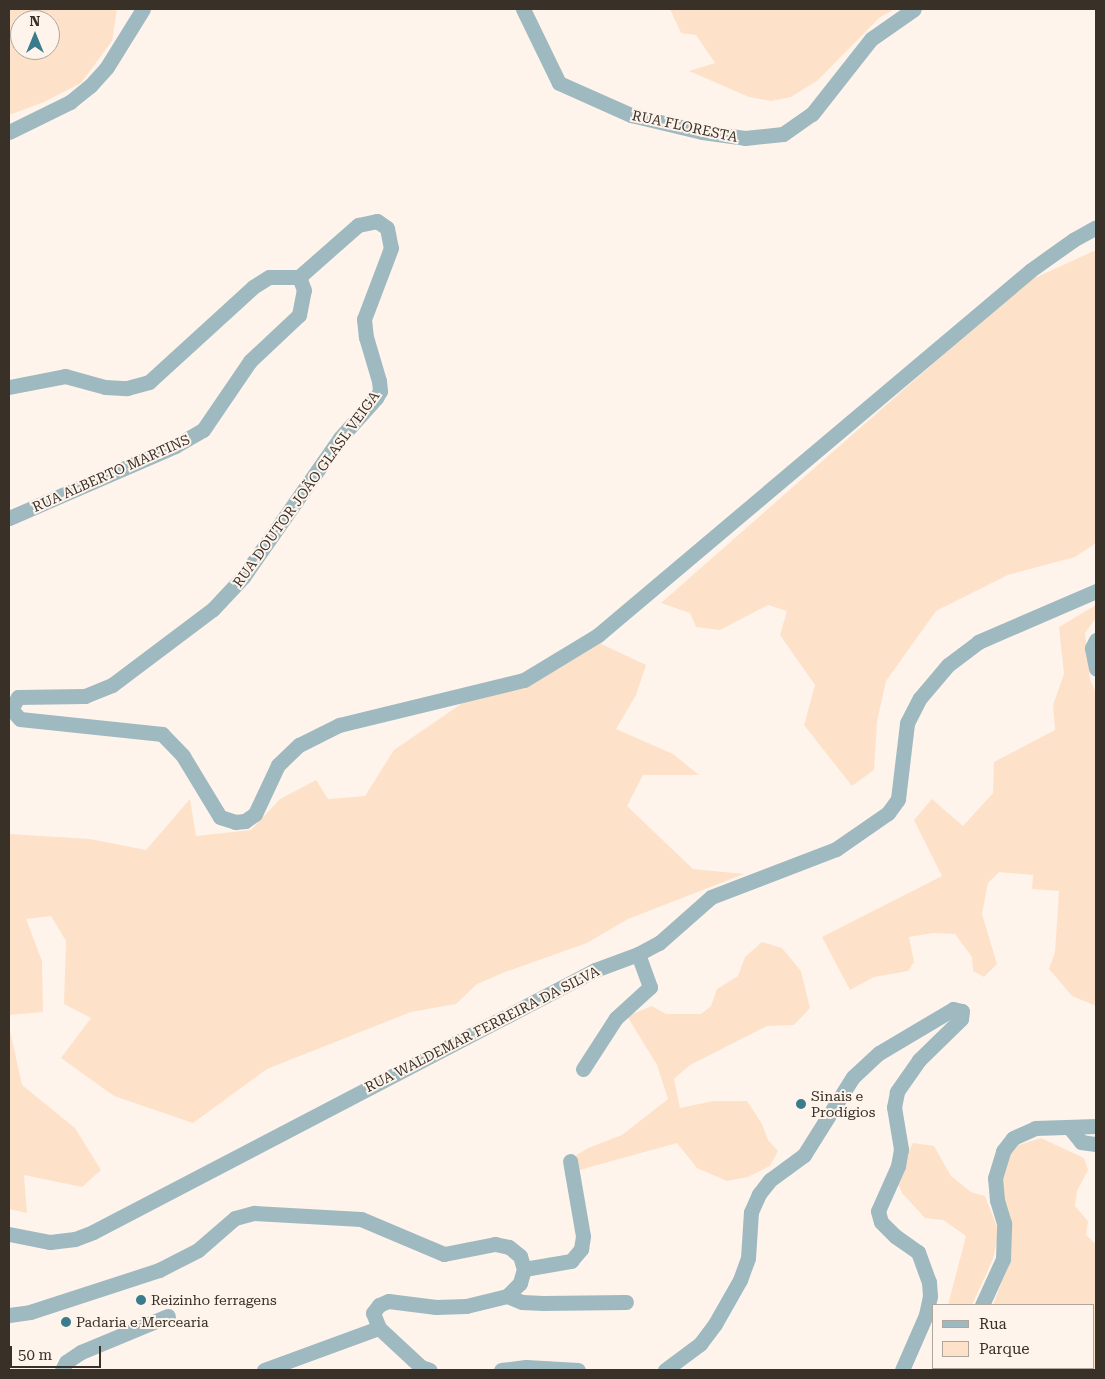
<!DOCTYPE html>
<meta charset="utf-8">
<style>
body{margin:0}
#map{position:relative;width:1105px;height:1379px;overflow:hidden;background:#fef4ec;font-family:"Roboto Serif",serif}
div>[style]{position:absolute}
.green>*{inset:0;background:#fde2c9}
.minor>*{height:15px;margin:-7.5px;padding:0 7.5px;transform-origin:7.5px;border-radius:7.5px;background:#9fb9c0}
.dots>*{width:14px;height:14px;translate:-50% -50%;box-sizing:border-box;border:2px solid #fef4ec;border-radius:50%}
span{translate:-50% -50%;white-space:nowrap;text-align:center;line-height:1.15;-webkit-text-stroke:4px #fef4ec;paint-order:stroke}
.street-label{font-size:14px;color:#393028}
.poi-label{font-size:14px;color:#393028}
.left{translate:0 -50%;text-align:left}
.frame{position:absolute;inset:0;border:10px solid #393028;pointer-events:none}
.legend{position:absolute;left:932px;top:1304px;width:162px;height:65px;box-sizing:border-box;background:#fef4ec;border:1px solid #afa69e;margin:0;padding:6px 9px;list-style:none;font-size:15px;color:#393028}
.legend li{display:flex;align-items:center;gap:10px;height:25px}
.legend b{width:25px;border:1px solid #afa69e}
.north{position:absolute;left:10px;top:10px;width:50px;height:50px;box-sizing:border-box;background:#fef4ec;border:1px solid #afa69e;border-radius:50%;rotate:0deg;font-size:14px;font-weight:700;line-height:20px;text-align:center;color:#393028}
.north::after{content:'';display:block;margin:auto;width:18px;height:22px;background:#3a7b8d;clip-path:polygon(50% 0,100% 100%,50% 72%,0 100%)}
.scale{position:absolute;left:10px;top:1346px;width:91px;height:22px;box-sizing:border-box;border:2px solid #393028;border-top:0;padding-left:6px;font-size:15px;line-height:18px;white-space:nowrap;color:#393028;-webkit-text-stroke:4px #fef4ec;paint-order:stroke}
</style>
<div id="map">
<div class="green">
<div style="clip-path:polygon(evenodd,9px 9px,117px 9px,112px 41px,81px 83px,44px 102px,9px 115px,9px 9px,20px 20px,50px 20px,50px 50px,20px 50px,20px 20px)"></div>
<div style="clip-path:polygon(670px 9px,895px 9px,880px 17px,818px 80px,791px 97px,771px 101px,749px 97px,689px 71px,715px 63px,696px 35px,681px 33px)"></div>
<div style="clip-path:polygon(1096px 250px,1096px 543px,1075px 557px,1008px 575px,936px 611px,886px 681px,877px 722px,874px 770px,852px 786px,804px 725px,815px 685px,780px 635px,787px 611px,768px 605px,720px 630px,696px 627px,690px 613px,661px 603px,1026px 282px)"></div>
<div style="clip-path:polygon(1096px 605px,1096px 618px,1085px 633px,1090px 680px,1096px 692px,1096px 1006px,1072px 996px,1049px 969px,1055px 952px,1059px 891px,1032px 889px,1033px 875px,999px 872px,988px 883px,982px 914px,997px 964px,984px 977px,973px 971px,972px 957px,955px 934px,933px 933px,909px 937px,914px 962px,908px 971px,874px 977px,850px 990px,822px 937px,942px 876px,914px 820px,932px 799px,963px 826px,993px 793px,994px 762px,1055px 730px,1053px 705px,1064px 674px,1059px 627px)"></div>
<div style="clip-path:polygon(595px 641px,646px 665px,636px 695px,616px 729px,673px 754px,699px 775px,643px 775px,627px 806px,693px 869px,744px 874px,628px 919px,587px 943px,505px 972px,477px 984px,456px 1004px,411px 1012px,267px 1069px,193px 1123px,114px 1096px,61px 1058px,91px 1018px,64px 1004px,66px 941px,51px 916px,26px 919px,42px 961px,43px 1012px,9px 1015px,9px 834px,90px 839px,146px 850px,190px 799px,196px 836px,251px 830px,280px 799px,316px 780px,328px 799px,365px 796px,394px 750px,464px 702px)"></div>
<div style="clip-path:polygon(762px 942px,782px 948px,801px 971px,810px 1008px,794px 1025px,767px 1026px,690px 1065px,674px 1079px,680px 1108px,713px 1101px,747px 1101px,762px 1124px,768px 1140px,778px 1151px,770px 1166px,748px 1177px,727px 1181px,697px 1168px,677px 1143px,576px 1171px,572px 1158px,588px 1148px,622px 1135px,668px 1099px,657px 1065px,627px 1016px,652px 1006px,666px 1014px,701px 1014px,711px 1006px,717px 989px,738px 976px,745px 957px)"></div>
<div style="clip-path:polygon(9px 1026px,22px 1085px,75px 1128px,101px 1170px,82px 1187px,24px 1175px,27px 1213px,9px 1209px)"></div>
<div style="clip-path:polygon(1041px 1138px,1084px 1158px,1088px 1170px,1077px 1191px,1075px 1206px,1088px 1221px,1086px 1235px,1096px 1244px,1096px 1370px,972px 1370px,1094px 1368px,1094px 1305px,993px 1305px,1010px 1260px,1012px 1225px,1004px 1207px,1001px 1168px,1015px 1146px)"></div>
<div style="clip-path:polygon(913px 1143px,934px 1146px,951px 1176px,971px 1192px,985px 1196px,999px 1232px,993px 1259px,972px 1305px,948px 1305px,966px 1236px,943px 1220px,925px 1218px,902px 1193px,895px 1178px)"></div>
</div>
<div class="minor">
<div style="left:523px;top:9px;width:82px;rotate:64.1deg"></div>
<div style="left:559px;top:83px;width:79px;rotate:24deg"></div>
<div style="left:631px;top:115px;width:73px;rotate:13.5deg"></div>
<div style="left:702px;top:132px;width:43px;rotate:7.9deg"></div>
<div style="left:745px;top:138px;width:38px;rotate:-6deg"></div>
<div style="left:783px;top:134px;width:35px;rotate:-35deg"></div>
<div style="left:812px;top:114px;width:95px;rotate:-51.8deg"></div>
<div style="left:871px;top:39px;width:52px;rotate:-34.9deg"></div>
<div style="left:9px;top:132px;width:68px;rotate:-26.2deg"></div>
<div style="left:70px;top:102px;width:26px;rotate:-39deg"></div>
<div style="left:90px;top:86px;width:25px;rotate:-48deg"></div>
<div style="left:107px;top:67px;width:68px;rotate:-58.2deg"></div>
<div style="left:299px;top:277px;width:79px;rotate:-41.4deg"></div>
<div style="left:358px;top:225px;width:19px;rotate:-12deg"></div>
<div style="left:377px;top:221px;width:12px;rotate:35deg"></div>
<div style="left:387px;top:228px;width:20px;rotate:79deg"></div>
<div style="left:391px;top:248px;width:76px;rotate:110.8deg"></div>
<div style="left:364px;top:319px;width:18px;rotate:84deg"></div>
<div style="left:366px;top:337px;width:46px;rotate:73.5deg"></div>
<div style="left:379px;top:381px;width:10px;rotate:84deg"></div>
<div style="left:380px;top:391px;width:8px;rotate:120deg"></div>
<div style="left:376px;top:398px;width:54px;rotate:132deg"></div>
<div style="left:340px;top:438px;width:169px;rotate:124.9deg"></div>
<div style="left:243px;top:577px;width:44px;rotate:133.2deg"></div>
<div style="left:213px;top:609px;width:126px;rotate:143deg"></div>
<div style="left:112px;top:685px;width:29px;rotate:158deg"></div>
<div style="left:85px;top:696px;width:67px;rotate:179.1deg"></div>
<div style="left:18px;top:697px;width:14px;rotate:120deg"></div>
<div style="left:11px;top:709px;width:13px;rotate:48deg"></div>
<div style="left:20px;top:719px;width:143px;rotate:6deg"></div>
<div style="left:162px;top:734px;width:30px;rotate:46deg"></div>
<div style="left:183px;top:756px;width:71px;rotate:58.8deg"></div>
<div style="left:220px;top:817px;width:16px;rotate:18deg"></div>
<div style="left:235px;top:822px;width:10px;rotate:-6deg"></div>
<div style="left:245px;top:821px;width:12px;rotate:-35deg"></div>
<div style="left:255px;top:814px;width:54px;rotate:-64.9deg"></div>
<div style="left:278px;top:765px;width:29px;rotate:-44deg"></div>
<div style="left:299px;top:745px;width:45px;rotate:-26.6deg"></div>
<div style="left:339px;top:725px;width:190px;rotate:-13.7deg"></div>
<div style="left:524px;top:680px;width:87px;rotate:-31.3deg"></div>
<div style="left:598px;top:635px;width:566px;rotate:-40.13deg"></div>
<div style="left:1031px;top:270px;width:52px;rotate:-35.5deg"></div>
<div style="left:1073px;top:240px;width:26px;rotate:-29deg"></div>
<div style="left:9px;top:387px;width:57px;rotate:-11.1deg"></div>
<div style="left:65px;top:376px;width:41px;rotate:15.4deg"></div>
<div style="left:105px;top:387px;width:22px;rotate:3deg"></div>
<div style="left:127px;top:388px;width:23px;rotate:-15deg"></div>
<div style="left:149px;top:382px;width:141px;rotate:-42.4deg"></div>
<div style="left:253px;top:287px;width:19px;rotate:-32deg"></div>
<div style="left:269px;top:277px;width:30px"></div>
<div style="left:9px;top:518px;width:181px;rotate:-23.4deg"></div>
<div style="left:175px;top:446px;width:32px;rotate:-30deg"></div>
<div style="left:203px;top:430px;width:83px;rotate:-55.7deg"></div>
<div style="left:250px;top:361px;width:67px;rotate:-43.2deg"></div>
<div style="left:299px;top:315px;width:25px;rotate:-79deg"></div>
<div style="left:304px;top:290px;width:14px;rotate:-111deg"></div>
<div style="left:1096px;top:640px;width:9px;rotate:117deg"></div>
<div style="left:1092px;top:648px;width:21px;rotate:79deg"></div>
<div style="left:583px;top:1069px;width:61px;rotate:-57.1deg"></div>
<div style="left:616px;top:1018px;width:46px;rotate:-42.4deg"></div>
<div style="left:650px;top:987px;width:35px;rotate:-110deg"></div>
<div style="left:1069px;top:1127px;width:19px;rotate:51deg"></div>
<div style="left:1081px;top:1142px;width:15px;rotate:8deg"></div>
<div style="left:9px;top:1234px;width:42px;rotate:11deg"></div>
<div style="left:50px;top:1242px;width:25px;rotate:-7deg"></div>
<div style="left:75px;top:1239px;width:19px;rotate:-21deg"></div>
<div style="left:93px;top:1232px;width:566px;rotate:-27.56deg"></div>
<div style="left:595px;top:970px;width:46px;rotate:-20.4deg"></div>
<div style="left:638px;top:954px;width:24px;rotate:-28deg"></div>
<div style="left:659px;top:943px;width:69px;rotate:-41.5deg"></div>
<div style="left:711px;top:897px;width:134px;rotate:-21deg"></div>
<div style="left:836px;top:849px;width:63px;rotate:-34.7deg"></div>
<div style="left:888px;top:813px;width:17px;rotate:-54deg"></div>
<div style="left:898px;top:799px;width:77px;rotate:-83.2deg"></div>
<div style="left:907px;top:723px;width:28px;rotate:-63deg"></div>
<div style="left:920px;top:698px;width:43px;rotate:-49.7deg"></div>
<div style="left:948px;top:665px;width:38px;rotate:-37deg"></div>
<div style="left:978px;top:642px;width:129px;rotate:-23.4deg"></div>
<div style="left:524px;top:1269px;width:48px;rotate:-9.7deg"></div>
<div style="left:571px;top:1261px;width:16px;rotate:-50deg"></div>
<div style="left:581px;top:1249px;width:13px;rotate:-81deg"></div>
<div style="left:583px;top:1236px;width:76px;rotate:-99.8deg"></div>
<div style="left:507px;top:1296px;width:16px;rotate:22deg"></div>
<div style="left:522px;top:1302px;width:21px;rotate:3deg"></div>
<div style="left:543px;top:1303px;width:83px;rotate:-0.7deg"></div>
<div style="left:982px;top:1305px;width:51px;rotate:-65.5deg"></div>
<div style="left:1003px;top:1259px;width:36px;rotate:-88deg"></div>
<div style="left:1004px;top:1223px;width:24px;rotate:-107deg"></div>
<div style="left:997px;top:1200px;width:22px;rotate:-95deg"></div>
<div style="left:995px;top:1178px;width:28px;rotate:-73deg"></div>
<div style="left:1003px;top:1151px;width:16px;rotate:-52deg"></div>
<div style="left:1013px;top:1138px;width:24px;rotate:-24deg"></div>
<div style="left:1035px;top:1128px;width:61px;rotate:-1.9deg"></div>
<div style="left:9px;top:1315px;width:21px;rotate:-8deg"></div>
<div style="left:30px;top:1312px;width:136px;rotate:-18deg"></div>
<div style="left:159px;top:1270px;width:44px;rotate:-27.1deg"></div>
<div style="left:198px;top:1250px;width:49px;rotate:-40.9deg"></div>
<div style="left:235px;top:1218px;width:20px;rotate:-15deg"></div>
<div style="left:254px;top:1213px;width:107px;rotate:3.2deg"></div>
<div style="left:361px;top:1219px;width:90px;rotate:22.9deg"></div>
<div style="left:444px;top:1254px;width:52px;rotate:-11.1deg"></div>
<div style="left:495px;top:1244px;width:14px;rotate:12deg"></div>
<div style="left:509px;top:1247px;width:14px;rotate:39deg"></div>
<div style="left:520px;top:1256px;width:14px;rotate:73deg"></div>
<div style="left:524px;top:1269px;width:15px;rotate:106deg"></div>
<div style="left:520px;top:1283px;width:18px;rotate:135deg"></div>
<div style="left:507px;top:1296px;width:42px;rotate:166.3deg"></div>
<div style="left:466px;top:1306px;width:30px;rotate:178deg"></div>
<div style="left:436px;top:1307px;width:48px;rotate:-172.9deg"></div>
<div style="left:388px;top:1301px;width:10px;rotate:156deg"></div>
<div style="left:379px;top:1305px;width:10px;rotate:127deg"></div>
<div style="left:373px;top:1313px;width:16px;rotate:68deg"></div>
<div style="left:379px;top:1328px;width:57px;rotate:42.9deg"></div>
<div style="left:421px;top:1367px;width:9px;rotate:18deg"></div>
<div style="left:62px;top:1370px;width:9px;rotate:-63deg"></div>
<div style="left:66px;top:1362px;width:18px;rotate:-34deg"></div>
<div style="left:81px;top:1352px;width:94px;rotate:-22.5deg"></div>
<div style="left:264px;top:1370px;width:122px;rotate:-20.1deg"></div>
<div style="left:501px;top:1370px;width:25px;rotate:-7deg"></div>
<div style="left:526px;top:1367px;width:52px;rotate:3.3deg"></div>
<div style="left:665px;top:1370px;width:44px;rotate:-36.6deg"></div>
<div style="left:700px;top:1344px;width:25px;rotate:-53deg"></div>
<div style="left:715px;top:1324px;width:51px;rotate:-60.4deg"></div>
<div style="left:740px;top:1280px;width:23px;rotate:-70deg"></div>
<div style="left:748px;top:1258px;width:46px;rotate:-86.3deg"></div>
<div style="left:751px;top:1212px;width:20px;rotate:-66deg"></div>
<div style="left:759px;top:1194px;width:18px;rotate:-52deg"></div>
<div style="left:770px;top:1180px;width:42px;rotate:-36.3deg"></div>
<div style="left:804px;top:1155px;width:92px;rotate:-57.9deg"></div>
<div style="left:853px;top:1077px;width:35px;rotate:-43deg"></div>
<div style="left:879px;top:1053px;width:86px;rotate:-30.7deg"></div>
<div style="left:953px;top:1009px;width:9px;rotate:13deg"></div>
<div style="left:962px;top:1011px;width:8px;rotate:97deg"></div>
<div style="left:961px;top:1019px;width:59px;rotate:135.7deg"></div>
<div style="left:919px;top:1060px;width:39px;rotate:125deg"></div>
<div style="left:897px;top:1092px;width:15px;rotate:101deg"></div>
<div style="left:894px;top:1107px;width:43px;rotate:80.5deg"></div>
<div style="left:901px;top:1149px;width:17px;rotate:100deg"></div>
<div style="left:898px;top:1166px;width:49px;rotate:114deg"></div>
<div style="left:878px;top:1211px;width:11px;rotate:75deg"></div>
<div style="left:881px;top:1222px;width:20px;rotate:45deg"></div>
<div style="left:895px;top:1236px;width:28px;rotate:35deg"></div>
<div style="left:918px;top:1252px;width:32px;rotate:70deg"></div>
<div style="left:929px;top:1282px;width:14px;rotate:86deg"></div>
<div style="left:930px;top:1296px;width:19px;rotate:102deg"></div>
<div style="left:926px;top:1315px;width:60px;rotate:113.6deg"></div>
<div style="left:963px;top:1370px;width:2px;rotate:-63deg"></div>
</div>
<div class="dots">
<div style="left:801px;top:1104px;background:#3a7b8d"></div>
<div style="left:141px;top:1300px;background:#3a7b8d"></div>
<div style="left:66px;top:1322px;background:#3a7b8d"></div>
</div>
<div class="street-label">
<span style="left:685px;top:126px;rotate:12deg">RUA FLORESTA</span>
<span style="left:111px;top:473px;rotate:-24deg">RUA ALBERTO MARTINS</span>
<span style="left:306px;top:489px;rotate:-54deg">RUA DOUTOR JOÃO GLASL VEIGA</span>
<span style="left:482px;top:1029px;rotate:-27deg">RUA WALDEMAR FERREIRA DA SILVA</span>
</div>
<div class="poi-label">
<span class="left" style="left:811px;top:1104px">Sinais e<br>Prodígios</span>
<span class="left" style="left:151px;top:1300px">Reizinho ferragens</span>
<span class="left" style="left:76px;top:1322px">Padaria e Mercearia</span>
</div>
<div class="frame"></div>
<ul class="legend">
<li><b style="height:6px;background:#9fb9c0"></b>Rua</li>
<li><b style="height:14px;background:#fde2c9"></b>Parque</li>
</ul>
<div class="north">N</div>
<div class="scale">50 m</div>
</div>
